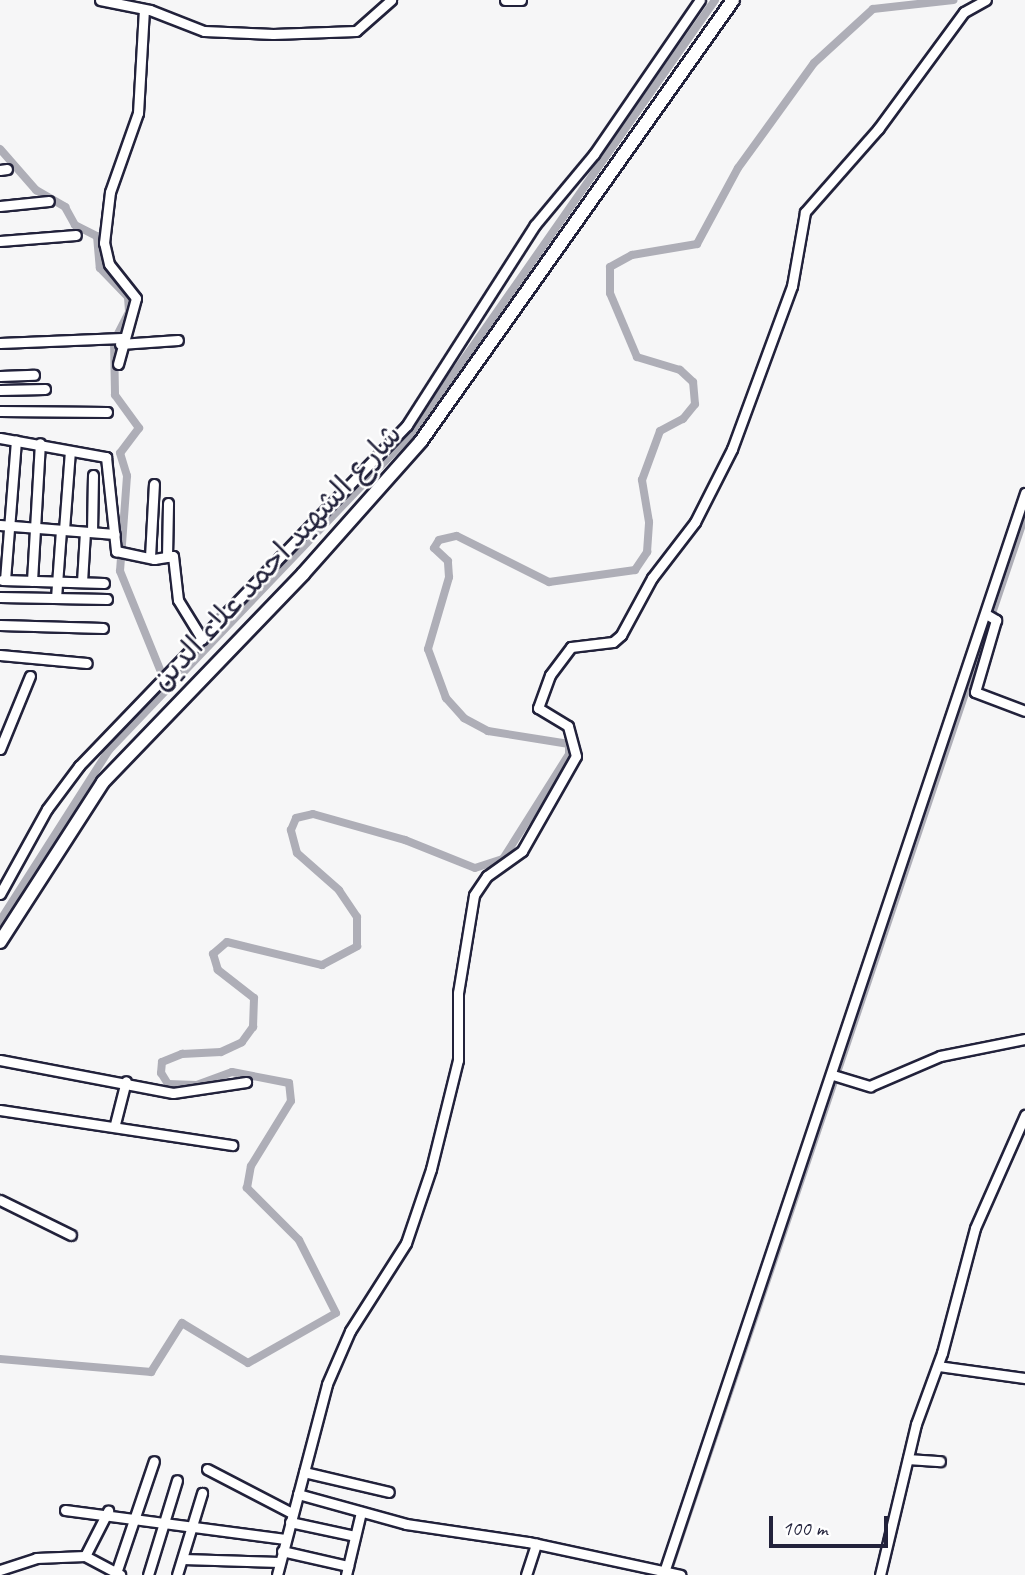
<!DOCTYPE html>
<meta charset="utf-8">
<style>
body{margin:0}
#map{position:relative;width:1025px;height:1575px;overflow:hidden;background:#f6f6f7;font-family:Caveat,"Playpen Sans Arabic",sans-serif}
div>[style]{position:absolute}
.canal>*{height:8px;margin:-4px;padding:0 4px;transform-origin:4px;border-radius:4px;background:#aeaeb7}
.roads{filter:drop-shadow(2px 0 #22223b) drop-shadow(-2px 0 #22223b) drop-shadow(0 2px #22223b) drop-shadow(0 -2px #22223b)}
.minor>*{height:9px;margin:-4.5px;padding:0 4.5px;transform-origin:4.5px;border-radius:4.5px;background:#fff}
.secondary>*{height:12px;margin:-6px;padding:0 6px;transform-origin:6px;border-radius:6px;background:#fff}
span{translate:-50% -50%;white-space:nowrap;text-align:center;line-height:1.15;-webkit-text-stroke:5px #fff;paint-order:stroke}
.street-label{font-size:30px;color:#22223b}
.scale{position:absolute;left:769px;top:1516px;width:119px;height:32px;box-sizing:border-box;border:4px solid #22223b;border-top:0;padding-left:9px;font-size:21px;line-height:24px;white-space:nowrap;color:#22223b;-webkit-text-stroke:5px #fff;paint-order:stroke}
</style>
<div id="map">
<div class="canal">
<div style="left:0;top:149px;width:55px;rotate:48.7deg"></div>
<div style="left:36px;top:190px;width:34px;rotate:30deg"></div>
<div style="left:65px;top:207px;width:21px;rotate:61deg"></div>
<div style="left:75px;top:225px;width:25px;rotate:27deg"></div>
<div style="left:97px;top:236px;width:32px;rotate:85deg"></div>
<div style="left:100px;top:268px;width:40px;rotate:46deg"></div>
<div style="left:128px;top:297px;width:15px;rotate:86deg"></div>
<div style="left:129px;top:312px;width:27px;rotate:117deg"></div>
<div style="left:114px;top:341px;width:54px;rotate:88.9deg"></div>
<div style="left:115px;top:395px;width:41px;rotate:54deg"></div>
<div style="left:139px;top:428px;width:31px;rotate:127deg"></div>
<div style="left:120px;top:453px;width:24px;rotate:73deg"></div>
<div style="left:127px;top:476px;width:95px;rotate:94.2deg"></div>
<div style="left:120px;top:571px;width:109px;rotate:67.9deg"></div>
<div style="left:0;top:921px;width:203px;rotate:-57.5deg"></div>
<div style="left:109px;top:750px;width:440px;rotate:-46.3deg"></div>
<div style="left:413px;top:432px;width:527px;rotate:-55.04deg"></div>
<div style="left:0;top:1359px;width:152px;rotate:4.9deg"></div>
<div style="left:151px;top:1372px;width:58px;rotate:-57.7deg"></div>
<div style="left:182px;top:1323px;width:77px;rotate:31.2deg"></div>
<div style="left:248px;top:1363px;width:101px;rotate:-29.6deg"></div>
<div style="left:336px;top:1313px;width:82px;rotate:-116.9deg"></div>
<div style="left:299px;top:1240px;width:74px;rotate:-135deg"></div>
<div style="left:247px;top:1188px;width:22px;rotate:-80deg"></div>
<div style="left:251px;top:1166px;width:76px;rotate:-58.4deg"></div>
<div style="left:291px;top:1101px;width:18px;rotate:-96deg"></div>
<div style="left:289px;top:1083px;width:58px;rotate:-169.1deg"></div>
<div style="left:232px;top:1072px;width:37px;rotate:160deg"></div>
<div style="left:197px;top:1085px;width:29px;rotate:-178deg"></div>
<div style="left:168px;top:1084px;width:13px;rotate:-122deg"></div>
<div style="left:161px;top:1073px;width:11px;rotate:-85deg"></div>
<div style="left:162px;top:1062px;width:22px;rotate:-22deg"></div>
<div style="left:182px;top:1054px;width:39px;rotate:-3deg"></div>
<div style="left:221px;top:1052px;width:23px;rotate:-25deg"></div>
<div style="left:242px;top:1042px;width:19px;rotate:-54deg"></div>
<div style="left:253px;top:1027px;width:29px;rotate:-88deg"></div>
<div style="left:254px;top:998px;width:46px;rotate:-142.1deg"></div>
<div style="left:218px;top:970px;width:17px;rotate:-107deg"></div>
<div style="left:213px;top:954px;width:18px;rotate:-41deg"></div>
<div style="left:227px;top:942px;width:98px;rotate:13.6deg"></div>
<div style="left:322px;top:965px;width:40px;rotate:-28deg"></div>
<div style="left:357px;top:946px;width:29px;rotate:-90deg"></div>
<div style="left:357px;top:917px;width:32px;rotate:-124deg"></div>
<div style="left:339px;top:890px;width:56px;rotate:-138.6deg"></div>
<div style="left:297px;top:853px;width:24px;rotate:-105deg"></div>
<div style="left:291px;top:830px;width:13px;rotate:-67deg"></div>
<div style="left:296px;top:818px;width:17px;rotate:-13deg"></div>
<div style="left:313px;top:814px;width:96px;rotate:15.8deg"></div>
<div style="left:405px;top:840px;width:75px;rotate:21.8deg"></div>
<div style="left:475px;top:868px;width:29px;rotate:-18deg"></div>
<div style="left:503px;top:859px;width:124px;rotate:-57.8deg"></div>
<div style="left:569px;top:754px;width:10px;rotate:-90deg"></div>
<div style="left:569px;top:744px;width:82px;rotate:-170.9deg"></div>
<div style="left:488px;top:731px;width:27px;rotate:-152deg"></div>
<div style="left:464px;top:718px;width:27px;rotate:-132deg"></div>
<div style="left:446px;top:698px;width:52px;rotate:-110.2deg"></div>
<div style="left:428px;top:649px;width:75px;rotate:-73.7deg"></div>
<div style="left:449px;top:577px;width:16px;rotate:-94deg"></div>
<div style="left:448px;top:561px;width:19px;rotate:-137deg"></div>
<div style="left:434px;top:548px;width:9px;rotate:-58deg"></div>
<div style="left:439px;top:540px;width:18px;rotate:-13deg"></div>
<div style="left:457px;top:536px;width:103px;rotate:26.6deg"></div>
<div style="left:549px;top:582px;width:87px;rotate:-7.9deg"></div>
<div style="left:635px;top:570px;width:22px;rotate:-56deg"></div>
<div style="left:647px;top:552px;width:30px;rotate:-86deg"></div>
<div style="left:649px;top:522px;width:43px;rotate:-99.5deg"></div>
<div style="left:642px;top:480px;width:52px;rotate:-69.8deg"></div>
<div style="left:660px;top:431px;width:26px;rotate:-28deg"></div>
<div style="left:683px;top:419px;width:19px;rotate:-51deg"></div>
<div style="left:695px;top:404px;width:22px;rotate:-95deg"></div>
<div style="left:693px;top:382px;width:18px;rotate:-137deg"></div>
<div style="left:680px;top:370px;width:45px;rotate:-163.2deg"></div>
<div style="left:637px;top:357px;width:69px;rotate:-112.9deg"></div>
<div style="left:610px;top:293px;width:26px;rotate:-90deg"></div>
<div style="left:610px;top:267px;width:25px;rotate:-29deg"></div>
<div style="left:632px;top:255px;width:66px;rotate:-9.6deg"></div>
<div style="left:697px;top:244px;width:86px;rotate:-61.7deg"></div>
<div style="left:738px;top:168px;width:130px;rotate:-54.1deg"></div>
<div style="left:814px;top:63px;width:80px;rotate:-42.5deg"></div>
<div style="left:873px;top:9px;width:81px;rotate:-6.4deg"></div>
<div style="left:669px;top:1570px;width:1112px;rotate:-71.34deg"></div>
</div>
<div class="roads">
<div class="minor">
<div style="left:100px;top:0;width:51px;rotate:11.3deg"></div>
<div style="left:150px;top:10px;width:58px;rotate:21.3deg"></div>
<div style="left:204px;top:31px;width:69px;rotate:2.5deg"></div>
<div style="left:273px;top:34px;width:83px;rotate:-2.1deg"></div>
<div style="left:356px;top:31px;width:47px;rotate:-41.5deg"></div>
<div style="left:505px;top:0;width:16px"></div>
<div style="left:0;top:170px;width:7px;rotate:-8deg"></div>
<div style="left:0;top:206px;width:49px;rotate:-5.8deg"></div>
<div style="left:0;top:241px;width:76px;rotate:-4.5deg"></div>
<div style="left:0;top:343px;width:122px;rotate:-2.3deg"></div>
<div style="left:120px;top:344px;width:58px;rotate:-3.9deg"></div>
<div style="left:118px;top:364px;width:68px;rotate:-74.7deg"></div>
<div style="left:136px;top:298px;width:43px;rotate:-128.5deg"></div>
<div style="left:109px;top:264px;width:22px;rotate:-103deg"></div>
<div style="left:104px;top:243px;width:51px;rotate:-83.3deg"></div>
<div style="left:110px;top:192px;width:84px;rotate:-70.5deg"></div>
<div style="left:138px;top:113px;width:104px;rotate:-86.7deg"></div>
<div style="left:0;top:376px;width:34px;rotate:-2deg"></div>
<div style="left:0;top:390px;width:45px;rotate:-1.3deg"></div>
<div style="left:0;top:411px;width:107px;rotate:0.5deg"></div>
<div style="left:0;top:438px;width:108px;rotate:10.2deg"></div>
<div style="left:106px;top:457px;width:95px;rotate:83.9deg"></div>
<div style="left:116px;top:551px;width:39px;rotate:12deg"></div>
<div style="left:154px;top:559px;width:19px;rotate:-9deg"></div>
<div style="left:173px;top:556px;width:44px;rotate:83.5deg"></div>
<div style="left:178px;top:600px;width:46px;rotate:58.4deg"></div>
<div style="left:0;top:525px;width:115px;rotate:4.5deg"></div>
<div style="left:64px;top:530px;width:79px;rotate:-85.7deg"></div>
<div style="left:92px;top:532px;width:57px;rotate:-89deg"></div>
<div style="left:150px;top:557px;width:73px;rotate:-86.9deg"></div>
<div style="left:167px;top:557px;width:54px;rotate:-88.9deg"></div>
<div style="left:2px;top:580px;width:102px;rotate:1.7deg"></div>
<div style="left:5px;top:580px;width:140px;rotate:-85.5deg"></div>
<div style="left:32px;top:581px;width:138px;rotate:-86.7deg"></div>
<div style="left:82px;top:582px;width:50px;rotate:-86.6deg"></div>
<div style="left:0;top:597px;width:107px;rotate:1.1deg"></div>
<div style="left:56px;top:598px;width:68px;rotate:-85.8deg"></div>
<div style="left:986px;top:614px;width:12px;rotate:31deg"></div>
<div style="left:996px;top:620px;width:75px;rotate:106.3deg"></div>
<div style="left:975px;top:692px;width:53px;rotate:20.8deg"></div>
<div style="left:0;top:625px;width:103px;rotate:1.7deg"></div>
<div style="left:0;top:655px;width:87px;rotate:5.3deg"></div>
<div style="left:0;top:749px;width:79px;rotate:-67.7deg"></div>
<div style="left:0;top:894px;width:97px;rotate:-61.1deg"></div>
<div style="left:47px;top:809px;width:54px;rotate:-53.3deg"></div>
<div style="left:79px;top:766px;width:473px;rotate:-46.1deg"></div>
<div style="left:407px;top:425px;width:237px;rotate:-57.4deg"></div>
<div style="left:535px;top:225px;width:92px;rotate:-50.3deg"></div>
<div style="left:594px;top:154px;width:187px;rotate:-55.5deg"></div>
<div style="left:0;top:1060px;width:176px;rotate:10.8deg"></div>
<div style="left:173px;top:1093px;width:74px;rotate:-8.6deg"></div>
<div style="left:833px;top:1075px;width:39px;rotate:17deg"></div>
<div style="left:870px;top:1086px;width:76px;rotate:-23.2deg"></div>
<div style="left:940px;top:1056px;width:87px;rotate:-11.3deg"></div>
<div style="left:0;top:1110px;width:235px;rotate:8.6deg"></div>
<div style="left:115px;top:1124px;width:44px;rotate:-75.7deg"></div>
<div style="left:0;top:1200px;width:79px;rotate:26.2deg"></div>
<div style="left:938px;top:1366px;width:88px;rotate:7.9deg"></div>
<div style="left:908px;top:1459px;width:32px;rotate:4deg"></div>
<div style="left:207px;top:1469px;width:96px;rotate:27.4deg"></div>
<div style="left:304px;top:1472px;width:87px;rotate:13.2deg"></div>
<div style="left:298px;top:1494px;width:112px;rotate:15.5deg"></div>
<div style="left:406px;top:1524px;width:123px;rotate:8.4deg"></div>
<div style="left:528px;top:1542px;width:156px;rotate:12.2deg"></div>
<div style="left:65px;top:1510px;width:222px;rotate:7.5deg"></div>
<div style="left:290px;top:1522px;width:66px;rotate:12.2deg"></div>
<div style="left:282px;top:1551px;width:68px;rotate:12.8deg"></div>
<div style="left:85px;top:1556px;width:51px;rotate:-62.9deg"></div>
<div style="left:183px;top:1559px;width:96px;rotate:1.8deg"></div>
<div style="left:0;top:1570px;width:38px;rotate:-18deg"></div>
<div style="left:36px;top:1558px;width:49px;rotate:-2.3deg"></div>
<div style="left:85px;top:1556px;width:40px;rotate:28deg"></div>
<div style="left:664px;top:1572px;width:1138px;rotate:-71.5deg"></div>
<div style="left:116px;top:1573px;width:118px;rotate:-71.3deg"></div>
<div style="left:148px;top:1575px;width:99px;rotate:-73deg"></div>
<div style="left:177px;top:1575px;width:86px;rotate:-73deg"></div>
<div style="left:277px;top:1575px;width:197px;rotate:-75.3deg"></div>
<div style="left:327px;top:1384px;width:58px;rotate:-66.5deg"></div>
<div style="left:350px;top:1331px;width:104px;rotate:-57.5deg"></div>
<div style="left:406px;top:1243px;width:78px;rotate:-71.3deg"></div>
<div style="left:431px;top:1169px;width:112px;rotate:-76.1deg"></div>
<div style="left:458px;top:1060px;width:67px;rotate:-90deg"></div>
<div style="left:458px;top:993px;width:99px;rotate:-80.7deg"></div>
<div style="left:474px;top:895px;width:23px;rotate:-56deg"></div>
<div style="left:487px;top:876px;width:43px;rotate:-35.5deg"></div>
<div style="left:522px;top:851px;width:109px;rotate:-60.4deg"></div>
<div style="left:576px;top:756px;width:31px;rotate:-105deg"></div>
<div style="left:568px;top:726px;width:35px;rotate:-149deg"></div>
<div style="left:538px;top:708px;width:35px;rotate:-70deg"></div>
<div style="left:550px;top:675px;width:35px;rotate:-53deg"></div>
<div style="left:571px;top:647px;width:42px;rotate:-6.8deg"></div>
<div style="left:613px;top:642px;width:11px;rotate:-41deg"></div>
<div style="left:621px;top:635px;width:65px;rotate:-61.5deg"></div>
<div style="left:652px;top:578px;width:71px;rotate:-52.5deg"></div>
<div style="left:695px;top:522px;width:82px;rotate:-63.1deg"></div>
<div style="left:732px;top:449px;width:174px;rotate:-69.8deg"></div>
<div style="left:792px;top:286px;width:75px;rotate:-80deg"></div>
<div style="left:805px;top:212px;width:111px;rotate:-48.7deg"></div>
<div style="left:878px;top:129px;width:145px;rotate:-53.7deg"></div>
<div style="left:964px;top:12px;width:25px;rotate:-29deg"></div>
<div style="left:346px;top:1575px;width:65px;rotate:-76.6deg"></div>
<div style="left:526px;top:1575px;width:33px;rotate:-72deg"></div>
<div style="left:880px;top:1575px;width:155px;rotate:-76.6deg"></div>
<div style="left:916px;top:1424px;width:76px;rotate:-69.9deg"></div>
<div style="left:942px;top:1353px;width:129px;rotate:-75.2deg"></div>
<div style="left:975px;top:1228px;width:124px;rotate:-66.1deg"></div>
</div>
<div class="secondary">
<div style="left:0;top:942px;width:190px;rotate:-57.2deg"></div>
<div style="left:103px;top:782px;width:289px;rotate:-46.1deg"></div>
<div style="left:303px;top:574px;width:178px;rotate:-48.4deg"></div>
<div style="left:421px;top:441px;width:540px;rotate:-54.72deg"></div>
</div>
</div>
<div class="street-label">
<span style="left:276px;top:557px;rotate:-47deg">شارع الشهيد احمد علاء الدين</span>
</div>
<div class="scale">100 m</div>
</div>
